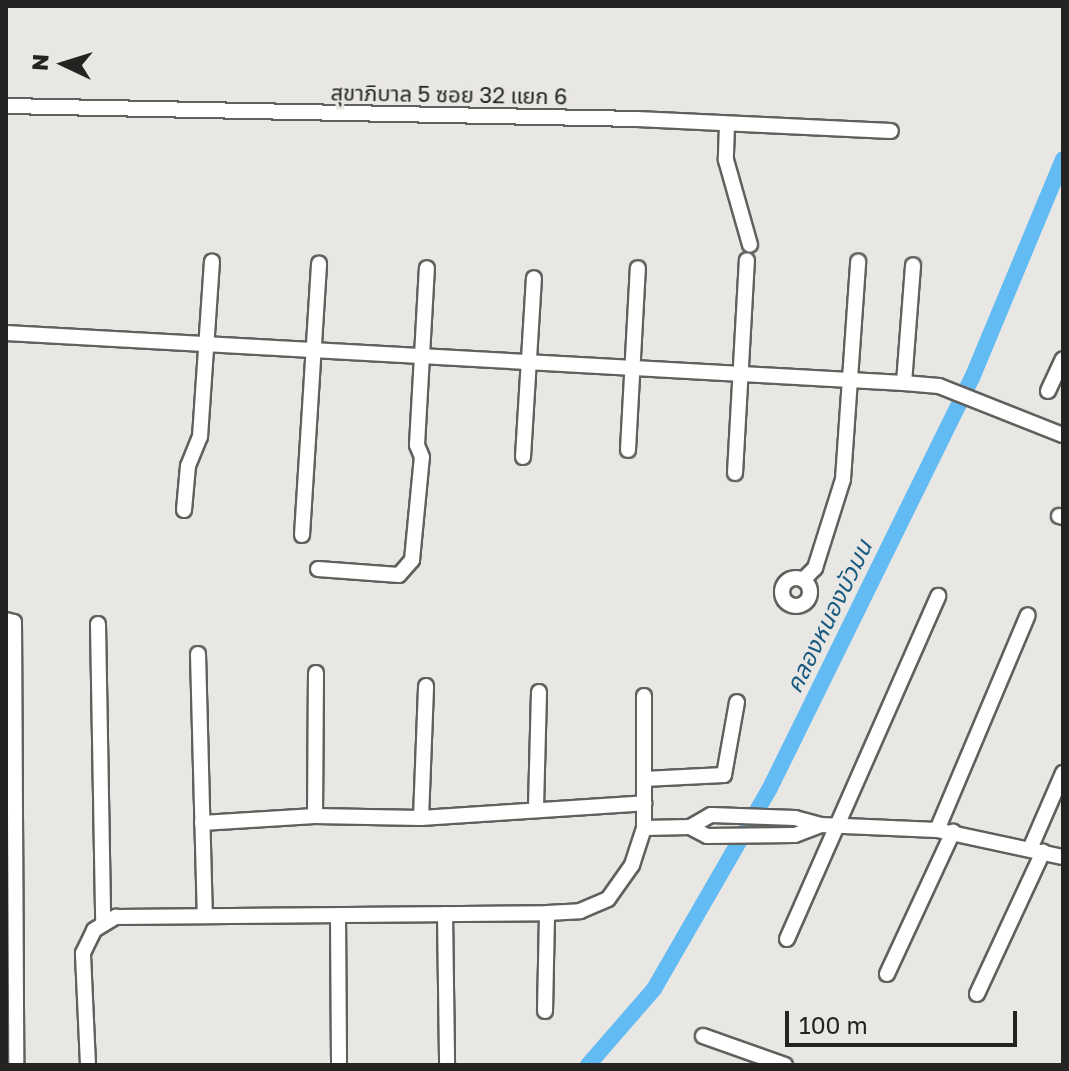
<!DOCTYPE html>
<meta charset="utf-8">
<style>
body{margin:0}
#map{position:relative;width:1069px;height:1071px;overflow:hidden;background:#e9e7e4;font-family:"Golos Text","Noto Sans Thai",sans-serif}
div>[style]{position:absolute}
.canal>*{height:16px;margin:-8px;padding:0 8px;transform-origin:8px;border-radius:8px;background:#63bbf3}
.roads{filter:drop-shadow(2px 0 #61605d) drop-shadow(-2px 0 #61605d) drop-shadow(0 2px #61605d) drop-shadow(0 -2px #61605d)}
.street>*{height:14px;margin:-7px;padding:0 7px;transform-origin:7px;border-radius:7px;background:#fff}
.street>.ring{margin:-7px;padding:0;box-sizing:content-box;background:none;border:14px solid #fff;border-radius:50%}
span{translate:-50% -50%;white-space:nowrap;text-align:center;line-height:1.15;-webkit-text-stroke:6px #e9e7e4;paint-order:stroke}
.street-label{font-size:22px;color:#232321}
.water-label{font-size:24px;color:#195a80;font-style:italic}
.frame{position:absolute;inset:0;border:8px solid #232321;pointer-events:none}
.north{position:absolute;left:24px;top:24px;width:80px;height:80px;-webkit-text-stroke:6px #e9e7e4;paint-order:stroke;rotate:274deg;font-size:22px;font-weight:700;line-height:32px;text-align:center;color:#232321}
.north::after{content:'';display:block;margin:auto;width:28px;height:36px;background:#232321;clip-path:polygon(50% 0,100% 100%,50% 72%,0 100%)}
.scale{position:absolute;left:785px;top:1011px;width:232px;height:36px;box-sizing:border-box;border:4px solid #232321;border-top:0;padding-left:10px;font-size:24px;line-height:28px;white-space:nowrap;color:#232321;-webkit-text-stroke:6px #e9e7e4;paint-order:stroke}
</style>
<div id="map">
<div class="canal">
<div style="left:588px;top:1065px;width:101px;rotate:-49deg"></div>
<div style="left:654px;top:989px;width:230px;rotate:-60deg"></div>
<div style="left:769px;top:790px;width:459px;rotate:-63.8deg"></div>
<div style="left:972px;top:378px;width:237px;rotate:-67.4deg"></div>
</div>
<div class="roads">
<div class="street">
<div style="left:6px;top:106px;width:631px;rotate:1.18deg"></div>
<div style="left:637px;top:119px;width:254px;rotate:2.7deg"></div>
<div style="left:727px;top:125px;width:35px;rotate:92deg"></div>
<div style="left:726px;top:160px;width:88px;rotate:74.2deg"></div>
<div style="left:6px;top:333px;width:899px;rotate:3.19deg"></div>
<div style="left:904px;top:383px;width:35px;rotate:5deg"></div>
<div style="left:939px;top:386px;width:133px;rotate:21.6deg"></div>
<div style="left:904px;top:383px;width:118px;rotate:-85.6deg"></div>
<div style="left:1048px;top:391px;width:35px;rotate:-65deg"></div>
<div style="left:628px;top:450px;width:182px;rotate:-86.9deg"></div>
<div style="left:523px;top:457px;width:179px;rotate:-86.5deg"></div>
<div style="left:735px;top:473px;width:213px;rotate:-86.8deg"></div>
<div style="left:184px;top:510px;width:44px;rotate:-84.8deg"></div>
<div style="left:188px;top:466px;width:31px;rotate:-68deg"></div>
<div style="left:200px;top:437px;width:176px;rotate:-86.1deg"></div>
<div style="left:1059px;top:516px;width:4px;rotate:14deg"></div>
<div style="left:302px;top:535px;width:272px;rotate:-86.4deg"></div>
<div style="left:318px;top:569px;width:81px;rotate:4.2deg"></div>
<div style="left:399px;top:575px;width:20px;rotate:-49deg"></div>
<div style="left:412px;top:560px;width:103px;rotate:-84.5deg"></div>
<div style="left:422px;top:457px;width:13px;rotate:-113deg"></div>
<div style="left:417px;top:445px;width:177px;rotate:-86.8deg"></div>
<div class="ring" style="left:782px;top:578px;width:14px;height:14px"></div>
<div style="left:804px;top:579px;width:16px;rotate:-45deg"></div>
<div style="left:815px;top:568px;width:93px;rotate:-72.5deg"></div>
<div style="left:843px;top:479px;width:218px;rotate:-86deg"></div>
<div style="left:6px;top:620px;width:8px;rotate:14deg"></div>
<div style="left:14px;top:622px;width:443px;rotate:89.7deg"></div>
<div style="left:98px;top:624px;width:300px;rotate:89deg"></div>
<div style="left:198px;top:654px;width:259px;rotate:88.5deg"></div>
<div style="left:644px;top:779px;width:80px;rotate:-2.9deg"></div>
<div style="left:724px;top:775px;width:74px;rotate:-79.9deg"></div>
<div style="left:536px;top:807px;width:115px;rotate:-88.5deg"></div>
<div style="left:315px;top:816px;width:143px;rotate:-89.6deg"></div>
<div style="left:421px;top:818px;width:132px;rotate:-87.8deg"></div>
<div style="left:202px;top:823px;width:113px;rotate:-3.5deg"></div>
<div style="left:315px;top:816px;width:106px;rotate:1.1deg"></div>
<div style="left:421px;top:818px;width:224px;rotate:-3.8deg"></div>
<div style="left:690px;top:827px;width:24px;rotate:-30deg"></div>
<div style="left:711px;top:815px;width:84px;rotate:2deg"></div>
<div style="left:795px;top:818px;width:27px;rotate:15deg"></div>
<div style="left:644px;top:828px;width:46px;rotate:-1.2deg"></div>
<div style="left:690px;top:827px;width:19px;rotate:28deg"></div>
<div style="left:707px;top:836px;width:88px;rotate:-0.7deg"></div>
<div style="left:795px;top:835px;width:28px;rotate:-21deg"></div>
<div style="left:821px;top:825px;width:116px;rotate:2.5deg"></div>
<div style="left:937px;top:830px;width:129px;rotate:12.1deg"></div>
<div style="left:937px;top:830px;width:233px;rotate:-67.1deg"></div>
<div style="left:1030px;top:849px;width:83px;rotate:-66.5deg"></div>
<div style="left:445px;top:914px;width:151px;rotate:89.2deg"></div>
<div style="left:338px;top:916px;width:149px;rotate:89.6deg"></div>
<div style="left:787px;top:939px;width:375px;rotate:-66.2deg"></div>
<div style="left:887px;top:974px;width:157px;rotate:-65.1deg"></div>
<div style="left:977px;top:994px;width:157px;rotate:-65.1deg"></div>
<div style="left:545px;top:1011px;width:98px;rotate:-88.8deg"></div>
<div style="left:703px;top:1036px;width:87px;rotate:19.5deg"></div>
<div style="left:88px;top:1065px;width:112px;rotate:-92.6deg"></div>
<div style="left:83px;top:953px;width:25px;rotate:-64deg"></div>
<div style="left:94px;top:930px;width:26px;rotate:-31deg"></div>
<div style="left:116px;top:917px;width:431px;rotate:-0.5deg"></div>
<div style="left:547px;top:913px;width:33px;rotate:-3deg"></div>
<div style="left:580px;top:911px;width:30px;rotate:-23deg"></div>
<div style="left:608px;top:899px;width:42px;rotate:-54.8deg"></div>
<div style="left:632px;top:865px;width:39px;rotate:-72deg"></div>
<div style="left:644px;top:828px;width:132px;rotate:-90deg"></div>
</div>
</div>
<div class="street-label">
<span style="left:449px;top:94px;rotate:1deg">สุขาภิบาล 5 ซอย 32 แยก 6</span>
</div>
<div class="water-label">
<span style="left:828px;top:616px;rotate:-64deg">คลองหนองบัวมน</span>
</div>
<div class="frame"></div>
<div class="north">N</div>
<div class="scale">100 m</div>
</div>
